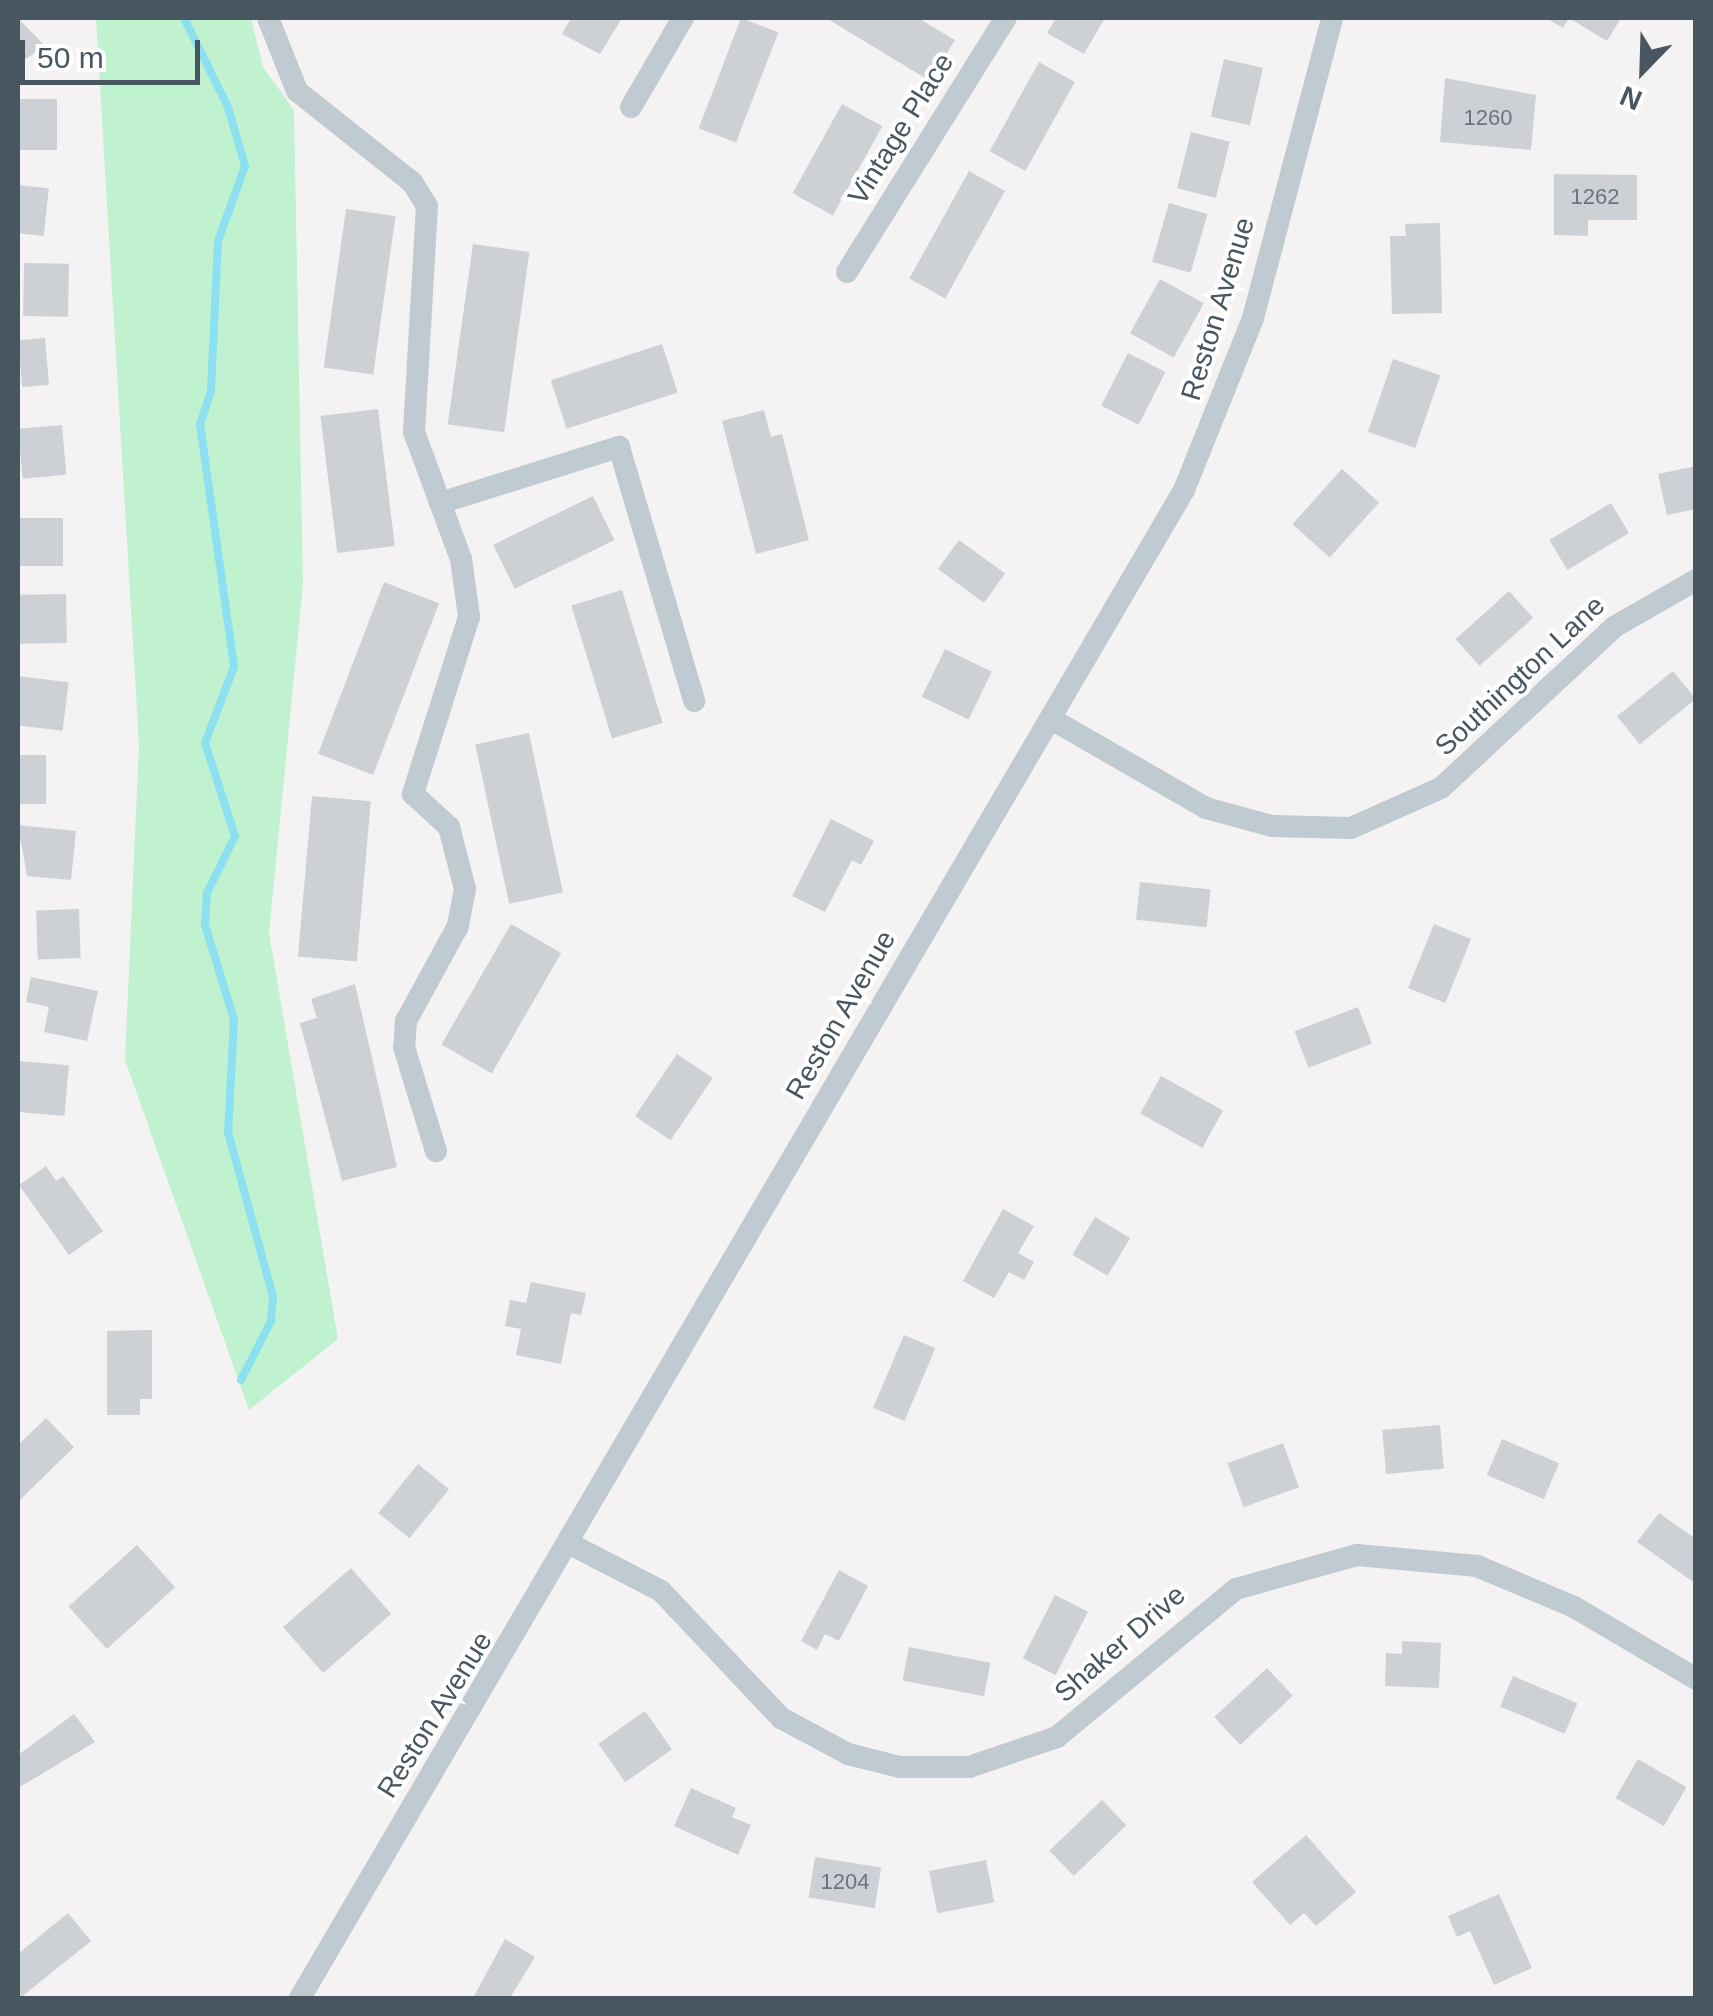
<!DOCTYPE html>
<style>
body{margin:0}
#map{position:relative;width:1713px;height:2016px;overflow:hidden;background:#f4f2f2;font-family:Arial,sans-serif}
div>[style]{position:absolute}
.green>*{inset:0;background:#c0f2d0}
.stream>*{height:8px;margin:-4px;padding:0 4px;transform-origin:4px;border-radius:4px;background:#8ce0f0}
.building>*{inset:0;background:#cdd1d6;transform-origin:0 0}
.minor>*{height:22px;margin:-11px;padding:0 11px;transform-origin:11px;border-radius:11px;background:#bfcad1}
span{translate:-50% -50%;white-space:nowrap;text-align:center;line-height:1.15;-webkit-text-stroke:8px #fff;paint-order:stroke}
.number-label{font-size:22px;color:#69757e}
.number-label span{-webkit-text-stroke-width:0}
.street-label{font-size:28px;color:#485660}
.frame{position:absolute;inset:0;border:20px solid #485660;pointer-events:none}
.north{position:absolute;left:1593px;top:20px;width:100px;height:100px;-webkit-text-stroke:8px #fff;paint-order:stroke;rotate:203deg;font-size:28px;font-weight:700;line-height:40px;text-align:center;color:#485660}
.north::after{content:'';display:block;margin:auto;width:35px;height:45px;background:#485660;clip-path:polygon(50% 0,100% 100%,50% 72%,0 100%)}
.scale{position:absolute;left:20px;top:40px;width:180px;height:45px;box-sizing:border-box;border:5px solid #485660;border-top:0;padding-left:12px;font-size:30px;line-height:35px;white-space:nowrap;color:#485660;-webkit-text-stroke:8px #fff;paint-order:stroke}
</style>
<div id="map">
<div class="green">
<div style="clip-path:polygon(96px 18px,251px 18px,263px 67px,294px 110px,303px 584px,269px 933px,338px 1339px,249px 1410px,125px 1060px,139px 745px)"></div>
</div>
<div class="stream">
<div style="left:184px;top:18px;width:99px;rotate:63.7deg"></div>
<div style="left:228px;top:107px;width:61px;rotate:73.9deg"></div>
<div style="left:245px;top:166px;width:80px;rotate:109.8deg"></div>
<div style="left:218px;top:241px;width:150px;rotate:92.7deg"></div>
<div style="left:211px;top:391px;width:35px;rotate:108deg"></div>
<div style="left:200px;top:424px;width:245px;rotate:82deg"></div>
<div style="left:234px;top:667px;width:81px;rotate:110.9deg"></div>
<div style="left:205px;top:743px;width:98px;rotate:72.1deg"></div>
<div style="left:235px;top:836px;width:64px;rotate:116.2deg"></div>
<div style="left:207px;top:893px;width:32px;rotate:94deg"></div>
<div style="left:205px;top:925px;width:98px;rotate:72.9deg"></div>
<div style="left:234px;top:1019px;width:113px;rotate:93deg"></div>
<div style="left:228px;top:1132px;width:171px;rotate:74.7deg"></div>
<div style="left:273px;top:1297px;width:24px;rotate:95deg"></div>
<div style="left:271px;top:1321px;width:66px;rotate:117deg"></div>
</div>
<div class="building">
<div style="clip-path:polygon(18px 18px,45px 46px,18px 64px)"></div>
<div style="clip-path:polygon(571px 18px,622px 18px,600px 54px,562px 34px)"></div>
<div style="left:741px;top:18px;width:40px;height:118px;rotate:21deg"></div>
<div style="clip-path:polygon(826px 18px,918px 18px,955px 40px,930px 81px)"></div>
<div style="clip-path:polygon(1056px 18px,1105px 18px,1084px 54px,1047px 33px)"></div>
<div style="clip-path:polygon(1546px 18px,1621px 18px,1607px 41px,1569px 18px,1563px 28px)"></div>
<div style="left:1224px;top:59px;width:40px;height:59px;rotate:13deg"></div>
<div style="left:1039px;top:62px;width:41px;height:102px;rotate:29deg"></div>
<div style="clip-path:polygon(1445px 78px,1536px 95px,1531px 150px,1440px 142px)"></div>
<div style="left:18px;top:99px;width:39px;height:51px"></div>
<div style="left:842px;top:104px;width:46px;height:102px;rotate:29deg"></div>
<div style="left:1191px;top:132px;width:40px;height:58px;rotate:14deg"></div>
<div style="left:969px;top:171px;width:41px;height:123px;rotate:29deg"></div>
<div style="clip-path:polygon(1554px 174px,1637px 175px,1637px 220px,1588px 220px,1588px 236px,1554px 235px)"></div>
<div style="left:18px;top:185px;width:31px;height:48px;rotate:6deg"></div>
<div style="left:1169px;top:203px;width:40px;height:61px;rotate:16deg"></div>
<div style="left:346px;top:209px;width:50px;height:160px;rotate:8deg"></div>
<div style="clip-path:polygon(1440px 223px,1442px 313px,1392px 314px,1390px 236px,1406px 236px,1405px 224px)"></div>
<div style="left:473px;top:244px;width:57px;height:182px;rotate:8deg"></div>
<div style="left:24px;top:263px;width:45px;height:53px;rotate:1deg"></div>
<div style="left:1160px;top:279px;width:50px;height:62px;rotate:29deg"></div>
<div style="left:45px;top:338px;width:47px;height:27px;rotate:85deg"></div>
<div style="left:662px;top:344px;width:51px;height:117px;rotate:72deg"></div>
<div style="left:1128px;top:353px;width:42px;height:59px;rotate:27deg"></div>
<div style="left:1393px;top:359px;width:50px;height:77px;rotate:19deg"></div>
<div style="left:378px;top:409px;width:138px;height:58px;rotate:83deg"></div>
<div style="clip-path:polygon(764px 410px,771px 437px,782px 434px,809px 540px,756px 554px,722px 421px)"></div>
<div style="left:62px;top:425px;width:50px;height:44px;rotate:85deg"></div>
<div style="clip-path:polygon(1696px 466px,1696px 509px,1667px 515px,1658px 474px)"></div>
<div style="left:1342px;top:469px;width:50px;height:74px;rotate:42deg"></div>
<div style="left:593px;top:496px;width:49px;height:111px;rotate:64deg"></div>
<div style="left:1611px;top:503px;width:35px;height:72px;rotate:59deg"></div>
<div style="left:18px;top:518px;width:45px;height:48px"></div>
<div style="left:959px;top:540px;width:57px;height:36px;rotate:36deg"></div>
<div style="left:384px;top:582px;width:59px;height:184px;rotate:21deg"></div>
<div style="left:622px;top:590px;width:139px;height:53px;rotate:73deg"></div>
<div style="left:1509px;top:591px;width:36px;height:72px;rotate:48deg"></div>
<div style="left:66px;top:594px;width:49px;height:48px;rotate:89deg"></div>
<div style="left:945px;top:649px;width:52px;height:53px;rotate:26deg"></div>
<div style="left:1673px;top:671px;width:36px;height:72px;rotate:51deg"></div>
<div style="left:18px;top:676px;width:51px;height:49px;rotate:7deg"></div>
<div style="left:529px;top:733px;width:163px;height:55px;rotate:78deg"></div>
<div style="left:18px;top:755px;width:28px;height:49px"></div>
<div style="left:312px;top:796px;width:59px;height:161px;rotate:5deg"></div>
<div style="clip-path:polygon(831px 819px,874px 841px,861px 865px,852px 860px,825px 912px,792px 896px)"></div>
<div style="clip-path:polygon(18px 825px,76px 831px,71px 880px,27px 876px)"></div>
<div style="left:1140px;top:882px;width:71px;height:38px;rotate:6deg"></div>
<div style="left:79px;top:909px;width:49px;height:43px;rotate:88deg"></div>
<div style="left:511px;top:924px;width:58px;height:139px;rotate:30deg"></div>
<div style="left:1434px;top:924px;width:40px;height:69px;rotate:22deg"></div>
<div style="clip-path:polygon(31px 977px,98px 991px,87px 1041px,44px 1032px,49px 1007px,26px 1002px)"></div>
<div style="clip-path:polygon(355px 984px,397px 1167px,342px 1181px,300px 1023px,317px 1018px,311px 999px)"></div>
<div style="left:1358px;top:1007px;width:39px;height:68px;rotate:69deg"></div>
<div style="left:677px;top:1054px;width:43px;height:75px;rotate:34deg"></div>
<div style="left:20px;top:1061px;width:49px;height:51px;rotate:5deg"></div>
<div style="left:1161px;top:1076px;width:71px;height:43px;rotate:29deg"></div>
<div style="clip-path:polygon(46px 1166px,56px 1181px,63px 1176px,103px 1231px,69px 1255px,19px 1185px)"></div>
<div style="clip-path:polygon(1003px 1209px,1034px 1226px,1018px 1253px,1034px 1262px,1024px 1280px,1009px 1272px,994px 1298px,963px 1281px)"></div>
<div style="left:1095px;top:1217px;width:41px;height:44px;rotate:31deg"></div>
<div style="clip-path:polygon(531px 1282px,586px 1293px,581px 1315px,571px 1313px,561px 1364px,516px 1355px,521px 1329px,505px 1326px,510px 1300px,526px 1303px)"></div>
<div style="clip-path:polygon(152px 1330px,152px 1399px,140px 1399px,140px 1415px,107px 1415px,107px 1331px)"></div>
<div style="left:904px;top:1335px;width:34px;height:79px;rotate:23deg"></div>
<div style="clip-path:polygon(46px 1418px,74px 1447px,18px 1502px,18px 1445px)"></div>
<div style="left:1440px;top:1425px;width:44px;height:58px;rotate:85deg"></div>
<div style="left:1502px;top:1439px;width:62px;height:39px;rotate:23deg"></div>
<div style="left:1283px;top:1443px;width:47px;height:59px;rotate:70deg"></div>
<div style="left:418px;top:1464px;width:40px;height:63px;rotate:39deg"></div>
<div style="clip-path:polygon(1659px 1513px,1696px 1539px,1696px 1584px,1637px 1542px)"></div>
<div style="left:137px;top:1545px;width:57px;height:92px;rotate:48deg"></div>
<div style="left:351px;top:1568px;width:61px;height:90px;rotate:49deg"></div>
<div style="clip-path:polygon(839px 1570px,868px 1586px,839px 1641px,825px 1634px,817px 1650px,801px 1641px)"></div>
<div style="left:1055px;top:1595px;width:37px;height:71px;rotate:27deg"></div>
<div style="clip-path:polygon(1402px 1641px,1441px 1643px,1439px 1688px,1385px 1686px,1386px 1653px,1402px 1654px)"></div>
<div style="left:909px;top:1647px;width:83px;height:34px;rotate:11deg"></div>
<div style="left:1267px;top:1668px;width:38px;height:72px;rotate:47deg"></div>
<div style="left:1513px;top:1676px;width:70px;height:33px;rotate:23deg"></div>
<div style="left:645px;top:1711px;width:47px;height:57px;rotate:55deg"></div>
<div style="clip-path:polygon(74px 1714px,95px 1742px,18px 1788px,18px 1755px)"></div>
<div style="left:1638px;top:1759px;width:56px;height:45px;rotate:30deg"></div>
<div style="clip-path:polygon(691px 1788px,736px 1808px,732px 1817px,751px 1825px,738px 1855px,674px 1826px)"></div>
<div style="left:1102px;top:1800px;width:35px;height:73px;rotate:46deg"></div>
<div style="clip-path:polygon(1306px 1835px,1356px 1892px,1316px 1926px,1304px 1913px,1290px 1925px,1252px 1882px)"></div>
<div style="left:815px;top:1857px;width:67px;height:41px;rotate:9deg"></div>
<div style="left:986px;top:1860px;width:43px;height:58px;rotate:79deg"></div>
<div style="clip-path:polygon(1499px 1894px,1532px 1968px,1494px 1985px,1470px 1931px,1457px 1937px,1448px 1916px)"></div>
<div style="clip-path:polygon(68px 1913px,91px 1941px,20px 1998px,18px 1954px)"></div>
<div style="clip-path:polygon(505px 1939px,535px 1957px,510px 1998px,473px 1998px)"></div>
</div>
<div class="minor">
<div style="left:268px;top:18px;width:79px;rotate:68.3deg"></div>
<div style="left:297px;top:91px;width:147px;rotate:38.4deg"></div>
<div style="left:412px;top:182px;width:28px;rotate:58deg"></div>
<div style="left:427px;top:206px;width:226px;rotate:93.3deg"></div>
<div style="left:414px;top:432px;width:135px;rotate:69.7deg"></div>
<div style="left:461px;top:559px;width:59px;rotate:82.1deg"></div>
<div style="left:469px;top:617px;width:186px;rotate:107.6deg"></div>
<div style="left:413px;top:794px;width:49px;rotate:42.5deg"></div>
<div style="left:449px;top:827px;width:64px;rotate:75.5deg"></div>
<div style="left:465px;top:889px;width:38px;rotate:101deg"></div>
<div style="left:458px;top:926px;width:108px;rotate:118.7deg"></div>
<div style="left:406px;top:1021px;width:26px;rotate:94deg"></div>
<div style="left:404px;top:1047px;width:109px;rotate:72.9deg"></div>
<div style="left:631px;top:107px;width:103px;rotate:-59.7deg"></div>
<div style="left:847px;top:272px;width:300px;rotate:-58deg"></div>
<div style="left:440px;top:503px;width:188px;rotate:-17.4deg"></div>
<div style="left:619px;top:447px;width:265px;rotate:73.5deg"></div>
<div style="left:1053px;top:720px;width:177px;rotate:29.9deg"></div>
<div style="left:1206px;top:808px;width:68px;rotate:15.3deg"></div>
<div style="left:1272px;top:826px;width:79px;rotate:1.5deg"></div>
<div style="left:1351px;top:828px;width:98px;rotate:-24deg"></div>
<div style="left:1441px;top:788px;width:236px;rotate:-42.9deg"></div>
<div style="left:1614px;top:627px;width:95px;rotate:-29.8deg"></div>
<div style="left:570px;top:1544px;width:102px;rotate:27.3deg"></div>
<div style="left:661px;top:1591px;width:175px;rotate:46.6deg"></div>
<div style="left:781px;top:1718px;width:76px;rotate:28.2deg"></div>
<div style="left:848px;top:1754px;width:54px;rotate:14deg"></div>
<div style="left:900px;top:1767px;width:69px"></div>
<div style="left:969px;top:1767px;width:93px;rotate:-18.8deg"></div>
<div style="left:1057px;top:1737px;width:232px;rotate:-39.6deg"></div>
<div style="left:1236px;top:1589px;width:126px;rotate:-15.7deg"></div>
<div style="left:1357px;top:1555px;width:121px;rotate:5.2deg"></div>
<div style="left:1477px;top:1566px;width:105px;rotate:22.9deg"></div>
<div style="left:1574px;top:1607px;width:142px;rotate:30.5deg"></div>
<div style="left:300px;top:1998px;width:1748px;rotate:-59.62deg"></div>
<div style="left:1184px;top:490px;width:185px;rotate:-68.1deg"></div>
<div style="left:1253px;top:318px;width:310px;rotate:-75.2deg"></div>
</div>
<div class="number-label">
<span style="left:1488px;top:118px">1260</span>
<span style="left:1595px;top:197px">1262</span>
<span style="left:845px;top:1882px">1204</span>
</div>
<div class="street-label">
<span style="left:901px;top:129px;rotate:-58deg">Vintage Place</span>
<span style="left:1218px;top:309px;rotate:-73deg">Reston Avenue</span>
<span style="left:1520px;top:676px;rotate:-43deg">Southington Lane</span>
<span style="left:841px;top:1015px;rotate:-60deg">Reston Avenue</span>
<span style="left:1120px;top:1644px;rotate:-41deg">Shaker Drive</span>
<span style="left:435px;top:1715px;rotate:-58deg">Reston Avenue</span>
</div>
<div class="frame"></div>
<div class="north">N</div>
<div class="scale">50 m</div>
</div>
